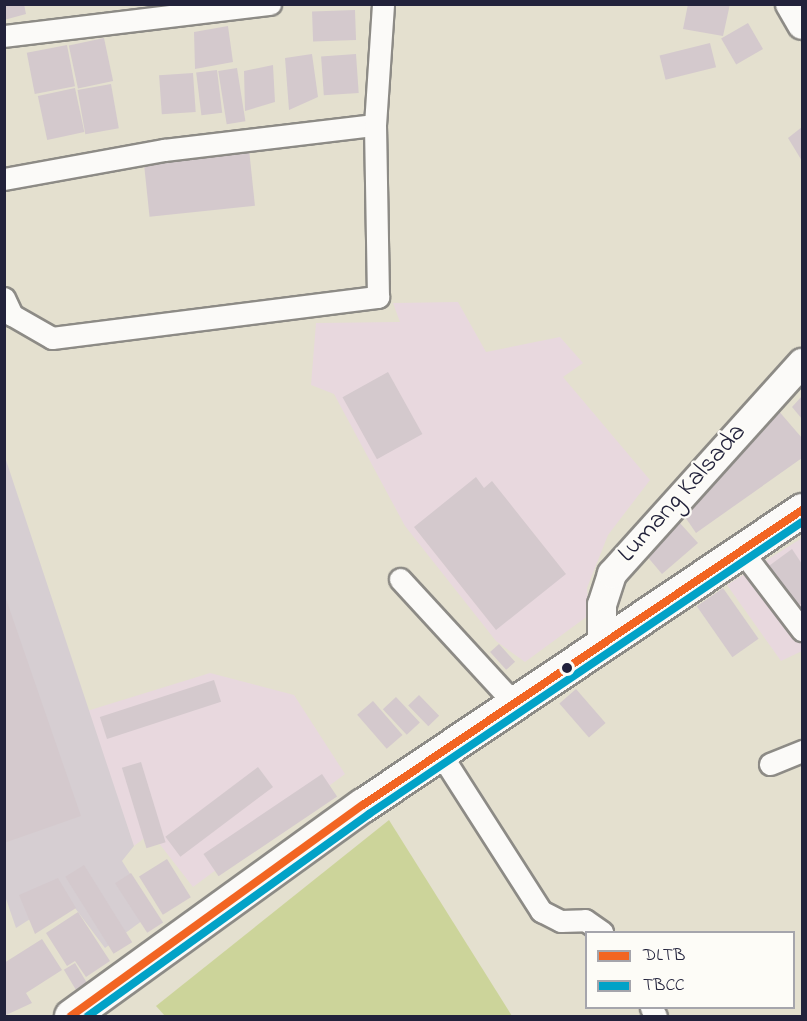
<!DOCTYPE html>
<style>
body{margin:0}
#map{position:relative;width:807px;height:1021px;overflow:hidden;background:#e4e0cf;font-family:"Indie Flower",sans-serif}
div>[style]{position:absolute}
.built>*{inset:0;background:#e8d8de}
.industrial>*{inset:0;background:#d6ced2}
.green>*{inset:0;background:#ccd49a}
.building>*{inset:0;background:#d4c9cd;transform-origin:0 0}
.roads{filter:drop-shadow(2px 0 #8d8b86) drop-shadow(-2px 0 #8d8b86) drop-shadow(0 2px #8d8b86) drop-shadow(0 -2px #8d8b86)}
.street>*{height:21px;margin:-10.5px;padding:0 10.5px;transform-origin:10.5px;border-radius:10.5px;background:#fbfaf8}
.secondary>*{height:28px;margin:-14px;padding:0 14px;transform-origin:14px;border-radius:14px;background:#fbfaf8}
.primary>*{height:33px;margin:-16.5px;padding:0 16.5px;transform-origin:16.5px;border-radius:16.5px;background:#fbfaf8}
.bus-1>*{height:8px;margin:-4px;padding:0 4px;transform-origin:4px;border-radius:4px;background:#f26522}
.bus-2>*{height:8px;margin:-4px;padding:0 4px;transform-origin:4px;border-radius:4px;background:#02a2c7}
.dots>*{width:16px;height:16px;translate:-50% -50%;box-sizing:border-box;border:3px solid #fdfcf7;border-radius:50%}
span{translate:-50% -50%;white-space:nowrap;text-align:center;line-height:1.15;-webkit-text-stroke:4.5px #fdfcf7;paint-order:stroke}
.street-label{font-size:26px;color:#22223b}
.frame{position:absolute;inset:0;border:6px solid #22223b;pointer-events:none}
.legend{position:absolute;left:585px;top:931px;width:210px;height:78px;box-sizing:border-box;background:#fdfcf7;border:2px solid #a5a5ac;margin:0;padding:8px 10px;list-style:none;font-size:18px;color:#22223b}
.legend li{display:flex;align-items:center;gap:12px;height:30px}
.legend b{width:30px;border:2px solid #a5a5ac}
</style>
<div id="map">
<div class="built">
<div style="clip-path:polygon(458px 302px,486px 352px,560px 337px,583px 363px,563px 377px,650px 480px,608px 535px,587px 588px,589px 615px,525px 662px,496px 641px,405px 526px,334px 394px,311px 385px,316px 323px,400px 322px,393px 303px)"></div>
<div style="clip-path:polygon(802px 538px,802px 651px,781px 661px,727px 585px)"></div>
<div style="clip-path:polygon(210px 673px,294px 695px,345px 774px,193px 887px,151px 833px,134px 846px,87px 711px)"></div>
</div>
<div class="industrial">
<div style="clip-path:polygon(4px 454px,134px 846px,122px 861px,154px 912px,105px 948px,66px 896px,16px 928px,5px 896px)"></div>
</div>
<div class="green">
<div style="clip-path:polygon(389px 820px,512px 1016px,165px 1016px,156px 1006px)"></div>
</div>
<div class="building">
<div style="clip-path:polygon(4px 4px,24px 4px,26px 14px,4px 20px)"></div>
<div style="clip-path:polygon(688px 4px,730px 4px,723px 36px,683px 29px)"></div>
<div style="left:355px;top:10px;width:30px;height:43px;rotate:88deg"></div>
<div style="left:748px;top:23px;width:30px;height:31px;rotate:60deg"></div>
<div style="clip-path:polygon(228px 26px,233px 62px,195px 69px,194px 32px)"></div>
<div style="left:104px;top:38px;width:44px;height:36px;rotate:78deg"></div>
<div style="left:710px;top:43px;width:25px;height:52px;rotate:76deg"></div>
<div style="left:67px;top:45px;width:42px;height:41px;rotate:79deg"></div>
<div style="clip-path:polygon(312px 54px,318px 97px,289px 110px,285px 58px)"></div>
<div style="left:356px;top:54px;width:39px;height:35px;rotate:86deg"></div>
<div style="clip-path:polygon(273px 65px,275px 102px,245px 111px,244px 71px)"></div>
<div style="left:237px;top:68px;width:54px;height:19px;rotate:81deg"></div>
<div style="left:217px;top:70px;width:43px;height:21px;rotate:83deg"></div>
<div style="left:193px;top:73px;width:39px;height:34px;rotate:86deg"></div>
<div style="left:111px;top:84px;width:45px;height:34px;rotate:80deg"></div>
<div style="left:75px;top:88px;width:45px;height:38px;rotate:78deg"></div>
<div style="clip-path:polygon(802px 127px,802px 161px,788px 138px)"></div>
<div style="left:249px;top:149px;width:57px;height:106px;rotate:84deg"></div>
<div style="left:388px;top:372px;width:71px;height:52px;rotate:61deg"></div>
<div style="clip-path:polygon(802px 396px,802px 419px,792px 407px)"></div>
<div style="clip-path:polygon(777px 409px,802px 438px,802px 458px,696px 533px,681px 511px)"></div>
<div style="clip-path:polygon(476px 477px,484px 488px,492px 481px,566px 574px,496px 630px,414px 527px)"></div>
<div style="clip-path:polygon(679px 522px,698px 543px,662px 574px,640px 548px)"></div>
<div style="clip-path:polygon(792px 549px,802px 564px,802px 603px,792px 611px,762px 571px)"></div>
<div style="left:723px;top:588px;width:62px;height:32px;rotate:55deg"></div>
<div style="clip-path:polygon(4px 593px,81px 816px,4px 843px)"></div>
<div style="left:499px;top:644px;width:24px;height:12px;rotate:48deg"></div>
<div style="left:214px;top:680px;width:23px;height:120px;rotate:72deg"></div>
<div style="left:576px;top:689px;width:45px;height:22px;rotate:49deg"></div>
<div style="left:419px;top:695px;width:29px;height:15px;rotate:46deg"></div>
<div style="left:396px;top:697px;width:35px;height:18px;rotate:47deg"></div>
<div style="left:373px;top:701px;width:45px;height:21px;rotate:49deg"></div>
<div style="left:141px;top:762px;width:84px;height:20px;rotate:73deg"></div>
<div style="left:258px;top:767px;width:25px;height:116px;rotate:53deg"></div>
<div style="left:322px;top:774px;width:27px;height:143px;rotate:56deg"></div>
<div style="left:167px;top:859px;width:45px;height:33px;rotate:58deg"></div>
<div style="left:84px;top:865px;width:91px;height:22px;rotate:58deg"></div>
<div style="left:131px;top:873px;width:59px;height:19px;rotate:57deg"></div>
<div style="clip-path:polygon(58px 878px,76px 908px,35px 934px,19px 895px)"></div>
<div style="clip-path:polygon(78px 912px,110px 961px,86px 977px,75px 961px,67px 966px,46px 933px)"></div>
<div style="clip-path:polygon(42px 939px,62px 970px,26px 993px,32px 1003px,4px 1016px,4px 963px)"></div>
<div style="left:75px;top:963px;width:23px;height:13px;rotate:59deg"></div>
</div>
<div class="roads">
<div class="street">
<div style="left:4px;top:36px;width:268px;rotate:-6.9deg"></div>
<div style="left:4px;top:179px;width:163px;rotate:-10.3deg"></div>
<div style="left:164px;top:150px;width:212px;rotate:-6.8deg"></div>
<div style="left:4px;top:298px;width:19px;rotate:65deg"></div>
<div style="left:12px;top:315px;width:46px;rotate:29.9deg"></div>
<div style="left:52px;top:338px;width:329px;rotate:-7.2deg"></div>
<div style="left:378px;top:297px;width:172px;rotate:-91deg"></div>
<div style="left:375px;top:125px;width:121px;rotate:-86.2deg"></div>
<div style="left:741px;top:550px;width:101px;rotate:52.7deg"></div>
<div style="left:400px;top:579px;width:168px;rotate:47.4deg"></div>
<div style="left:440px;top:753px;width:188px;rotate:57.4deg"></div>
<div style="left:541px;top:911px;width:22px;rotate:27deg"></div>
<div style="left:561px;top:921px;width:24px;rotate:-2deg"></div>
<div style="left:585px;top:920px;width:21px;rotate:35deg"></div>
<div style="left:770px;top:764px;width:35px;rotate:-22deg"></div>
<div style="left:651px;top:1008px;width:9px;rotate:58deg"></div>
</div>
<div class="secondary">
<div style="left:790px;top:4px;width:24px;rotate:60deg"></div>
<div style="left:602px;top:643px;width:38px;rotate:-90deg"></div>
<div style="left:602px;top:605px;width:33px;rotate:-72deg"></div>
<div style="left:612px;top:574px;width:284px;rotate:-48deg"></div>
</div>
<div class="primary">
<div style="left:71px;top:1016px;width:360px;rotate:-35.9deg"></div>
<div style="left:363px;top:805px;width:529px;rotate:-33.9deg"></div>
</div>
</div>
<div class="bus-1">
<div style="left:71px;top:1016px;width:360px;rotate:-35.9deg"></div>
<div style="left:363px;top:805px;width:529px;rotate:-33.9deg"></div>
</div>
<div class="bus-2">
<div style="left:88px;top:1016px;width:346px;rotate:-35.7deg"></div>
<div style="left:369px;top:814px;width:522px;rotate:-33.99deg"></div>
</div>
<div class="dots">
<div style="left:567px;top:668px;background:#22223b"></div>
</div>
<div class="street-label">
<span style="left:683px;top:494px;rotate:-48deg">Lumang Kalsada</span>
</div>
<div class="frame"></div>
<ul class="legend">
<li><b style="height:8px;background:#f26522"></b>DLTB</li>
<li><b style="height:8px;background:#02a2c7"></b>TBCC</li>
</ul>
</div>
